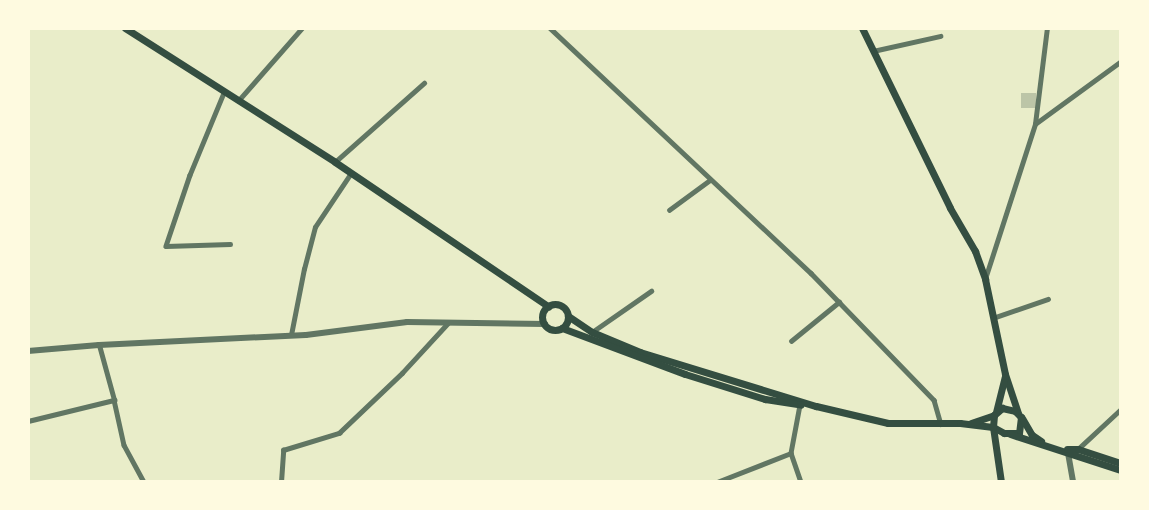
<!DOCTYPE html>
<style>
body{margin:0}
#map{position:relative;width:1149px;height:510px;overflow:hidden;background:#e9edc9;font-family:"Varela Round",sans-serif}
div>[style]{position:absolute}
.building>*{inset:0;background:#bcc5a7;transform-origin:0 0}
.minor>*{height:4.5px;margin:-2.25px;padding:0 2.25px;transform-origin:2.25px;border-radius:2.25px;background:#617663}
.tertiary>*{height:6px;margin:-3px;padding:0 3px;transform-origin:3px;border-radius:3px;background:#617663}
.secondary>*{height:7px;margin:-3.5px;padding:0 3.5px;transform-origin:3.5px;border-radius:3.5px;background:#344e41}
.secondary>.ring{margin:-3.5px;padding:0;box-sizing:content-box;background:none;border:7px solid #344e41;border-radius:50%}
span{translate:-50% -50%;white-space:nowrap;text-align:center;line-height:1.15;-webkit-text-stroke:4.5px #fefae0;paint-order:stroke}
.frame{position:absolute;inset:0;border:30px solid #fefae0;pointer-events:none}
</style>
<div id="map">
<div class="building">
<div style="left:1021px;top:93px;width:15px;height:15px"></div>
</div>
<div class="minor">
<div style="left:550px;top:28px;width:358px;rotate:43.2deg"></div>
<div style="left:811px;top:273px;width:177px;rotate:45.9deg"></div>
<div style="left:934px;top:400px;width:25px;rotate:74deg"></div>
<div style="left:873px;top:51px;width:69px;rotate:-12.6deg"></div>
<div style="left:224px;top:93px;width:89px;rotate:112.5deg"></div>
<div style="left:190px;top:175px;width:75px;rotate:108.7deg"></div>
<div style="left:166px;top:246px;width:64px;rotate:-1.8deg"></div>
<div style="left:238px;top:101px;width:97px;rotate:-48.8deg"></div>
<div style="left:1035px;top:124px;width:105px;rotate:-36.1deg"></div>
<div style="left:335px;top:162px;width:119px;rotate:-41.6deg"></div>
<div style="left:669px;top:210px;width:51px;rotate:-36.2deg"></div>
<div style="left:985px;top:279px;width:163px;rotate:-72.1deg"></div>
<div style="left:1035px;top:124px;width:97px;rotate:-82.9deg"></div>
<div style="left:993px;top:318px;width:58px;rotate:-19.1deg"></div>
<div style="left:592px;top:332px;width:72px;rotate:-34.8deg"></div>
<div style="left:291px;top:335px;width:67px;rotate:-78.9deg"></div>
<div style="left:304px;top:269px;width:43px;rotate:-75.3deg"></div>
<div style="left:315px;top:227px;width:65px;rotate:-56.3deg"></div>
<div style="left:791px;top:341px;width:62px;rotate:-39.1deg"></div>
<div style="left:114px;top:400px;width:46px;rotate:77.5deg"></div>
<div style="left:124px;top:445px;width:42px;rotate:61.6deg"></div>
<div style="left:800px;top:405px;width:49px;rotate:100.6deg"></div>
<div style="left:791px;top:453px;width:31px;rotate:71deg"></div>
<div style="left:28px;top:421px;width:89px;rotate:-13.7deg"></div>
<div style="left:114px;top:400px;width:57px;rotate:-105.3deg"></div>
<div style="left:1078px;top:449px;width:57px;rotate:-42.9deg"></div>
<div style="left:281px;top:482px;width:32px;rotate:-86deg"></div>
<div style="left:283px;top:450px;width:59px;rotate:-16.9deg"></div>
<div style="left:339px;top:433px;width:87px;rotate:-43.6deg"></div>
<div style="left:402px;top:373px;width:68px;rotate:-47.4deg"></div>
<div style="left:717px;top:482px;width:79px;rotate:-21.4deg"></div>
</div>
<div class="tertiary">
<div style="left:28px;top:351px;width:71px;rotate:-4.8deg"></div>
<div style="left:99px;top:345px;width:207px;rotate:-2.8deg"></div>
<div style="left:306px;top:335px;width:102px;rotate:-7.3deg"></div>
<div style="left:407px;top:322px;width:138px;rotate:0.8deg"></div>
<div style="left:1068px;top:453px;width:29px;rotate:80deg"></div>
</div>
<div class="secondary">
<div style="left:125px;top:28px;width:249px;rotate:32.5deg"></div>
<div style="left:335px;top:162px;width:258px;rotate:34.1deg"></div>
<div style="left:862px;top:28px;width:200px;rotate:63.9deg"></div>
<div style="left:950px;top:208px;width:50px;rotate:59.8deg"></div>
<div style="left:975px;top:251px;width:30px;rotate:70deg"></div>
<div style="left:985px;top:279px;width:97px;rotate:78.1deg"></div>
<div style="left:1005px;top:374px;width:41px;rotate:71.6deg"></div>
<div class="ring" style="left:542px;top:304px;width:19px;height:19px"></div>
<div style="left:568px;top:316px;width:29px;rotate:34deg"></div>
<div style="left:592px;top:332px;width:52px;rotate:22.6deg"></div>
<div style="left:640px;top:352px;width:184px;rotate:17.1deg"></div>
<div style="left:816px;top:406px;width:74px;rotate:13.3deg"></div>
<div style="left:888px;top:423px;width:72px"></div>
<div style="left:960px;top:423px;width:33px;rotate:7deg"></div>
<div style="left:993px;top:427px;width:56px;rotate:81.7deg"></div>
<div style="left:562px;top:328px;width:131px;rotate:20.5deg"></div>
<div style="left:685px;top:374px;width:84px;rotate:17.4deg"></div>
<div style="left:765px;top:399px;width:36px;rotate:9deg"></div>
<div style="left:1002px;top:408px;width:13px;rotate:13deg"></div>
<div style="left:1015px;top:411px;width:8px;rotate:45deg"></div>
<div style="left:1021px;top:417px;width:16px;rotate:97deg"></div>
<div style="left:1019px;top:433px;width:15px;rotate:180deg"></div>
<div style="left:1004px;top:433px;width:13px;rotate:-151deg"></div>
<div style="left:993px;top:427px;width:12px;rotate:-85deg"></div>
<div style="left:994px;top:415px;width:11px;rotate:-41deg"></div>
<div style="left:996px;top:412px;width:36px;rotate:-76deg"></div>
<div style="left:1022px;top:418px;width:20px;rotate:60deg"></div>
<div style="left:1032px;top:435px;width:11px;rotate:34deg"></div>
<div style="left:971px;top:423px;width:24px;rotate:-19deg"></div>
<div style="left:1010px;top:434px;width:116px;rotate:18.1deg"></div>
<div style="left:1067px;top:449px;width:11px"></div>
<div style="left:1078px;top:449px;width:44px;rotate:18.4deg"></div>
</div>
<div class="frame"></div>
</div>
